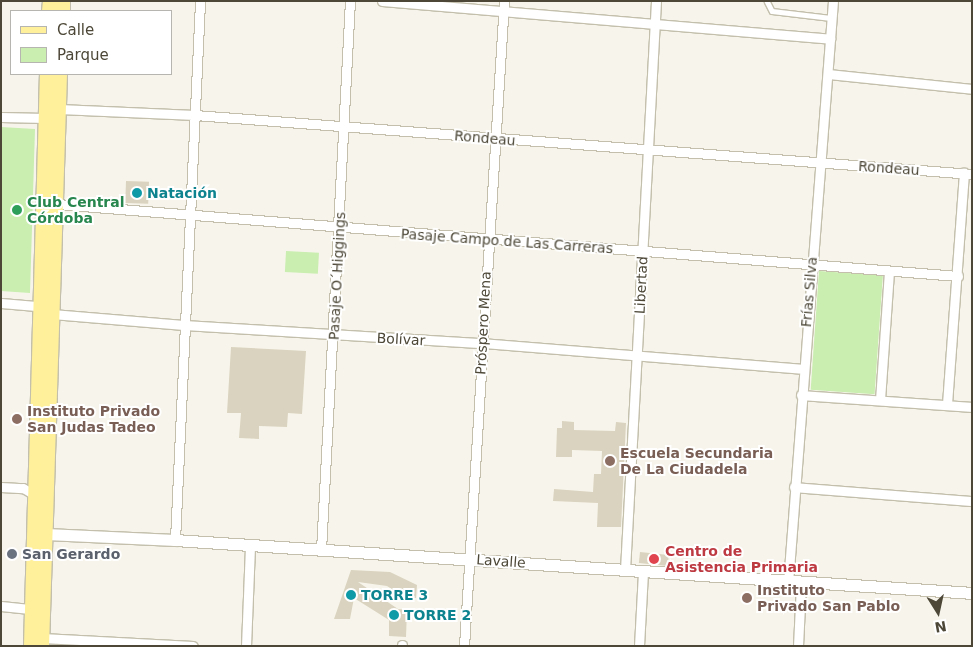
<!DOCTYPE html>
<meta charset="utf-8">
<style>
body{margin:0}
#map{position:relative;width:973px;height:647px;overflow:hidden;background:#f7f5eb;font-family:"DejaVu Sans",sans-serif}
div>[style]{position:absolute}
.green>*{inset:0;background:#c9eeb0;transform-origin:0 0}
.building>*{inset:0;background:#dad3bf;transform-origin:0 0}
.roads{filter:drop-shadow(1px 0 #c3bfac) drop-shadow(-1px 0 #c3bfac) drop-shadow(0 1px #c3bfac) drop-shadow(0 -1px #c3bfac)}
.service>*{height:4.5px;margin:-2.25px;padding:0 2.25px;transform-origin:2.25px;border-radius:2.25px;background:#fff}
.minor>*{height:9px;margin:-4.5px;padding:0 4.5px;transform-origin:4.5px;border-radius:4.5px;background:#fff}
.tertiary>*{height:11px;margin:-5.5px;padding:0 5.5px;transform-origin:5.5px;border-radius:5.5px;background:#fff}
.primary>*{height:14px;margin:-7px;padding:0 7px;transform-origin:7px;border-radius:7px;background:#fff19b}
.dots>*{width:14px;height:14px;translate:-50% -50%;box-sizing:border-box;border:2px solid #fff;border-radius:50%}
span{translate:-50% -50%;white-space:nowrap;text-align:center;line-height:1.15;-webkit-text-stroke:4px #fff;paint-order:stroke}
.street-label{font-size:14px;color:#4c4737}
.culture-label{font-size:14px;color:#0d838f;font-weight:700}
.left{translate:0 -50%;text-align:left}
.leisure-label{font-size:14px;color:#27864d;font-weight:700}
.education-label{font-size:14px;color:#785e54;font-weight:700}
.health-label{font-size:14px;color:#be3a42;font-weight:700}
.worship-label{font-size:14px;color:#5b616d;font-weight:700}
.frame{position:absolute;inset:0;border:2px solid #4c4737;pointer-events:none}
.legend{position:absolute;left:10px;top:10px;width:162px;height:65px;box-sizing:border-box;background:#fff;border:1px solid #b7b5af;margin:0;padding:6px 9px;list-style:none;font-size:15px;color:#4c4737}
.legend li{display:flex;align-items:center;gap:10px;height:25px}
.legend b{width:25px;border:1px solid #b7b5af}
.north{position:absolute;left:913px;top:587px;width:50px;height:50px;-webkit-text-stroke:4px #fff;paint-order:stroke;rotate:170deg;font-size:14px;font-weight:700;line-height:20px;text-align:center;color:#4c4737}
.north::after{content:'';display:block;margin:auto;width:18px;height:22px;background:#4c4737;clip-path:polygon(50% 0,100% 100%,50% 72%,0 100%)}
</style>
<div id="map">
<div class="green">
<div style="clip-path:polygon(1px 127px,35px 129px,30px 293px,1px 291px)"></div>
<div style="left:286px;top:251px;width:33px;height:21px;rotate:3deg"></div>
<div style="left:819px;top:271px;width:64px;height:119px;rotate:4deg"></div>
</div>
<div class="building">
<div style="left:126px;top:181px;width:23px;height:22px;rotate:2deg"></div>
<div style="clip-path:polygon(231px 347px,306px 351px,302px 414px,288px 413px,287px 427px,259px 426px,259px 439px,239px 438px,241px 413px,227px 413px)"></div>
<div style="clip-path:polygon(562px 421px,574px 422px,574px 430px,615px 431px,616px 422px,626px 423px,621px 527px,597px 527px,598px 503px,553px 501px,554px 489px,593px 492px,594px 474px,601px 474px,602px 451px,572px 450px,572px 457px,556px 457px,557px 428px,562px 428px)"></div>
<div style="left:640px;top:552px;width:29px;height:11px;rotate:6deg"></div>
<div style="clip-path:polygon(351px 570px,390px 572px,417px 585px,416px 598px,404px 597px,387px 586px,358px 582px,398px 609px,407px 610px,406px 637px,389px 636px,389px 620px,354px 598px,350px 619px,334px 619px)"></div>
</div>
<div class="roads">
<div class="service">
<div style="left:767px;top:1px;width:11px;rotate:63deg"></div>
<div style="left:772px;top:11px;width:59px;rotate:6.8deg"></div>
</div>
<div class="minor">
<div style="left:382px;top:1px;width:450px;rotate:4.8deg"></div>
<div style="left:828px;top:74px;width:145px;rotate:5.9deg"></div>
<div style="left:1px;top:117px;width:44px;rotate:1.3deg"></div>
<div style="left:45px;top:118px;width:17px;rotate:-33deg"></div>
<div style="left:59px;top:109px;width:136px;rotate:2.5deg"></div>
<div style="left:195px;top:115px;width:779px;rotate:4.34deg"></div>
<div style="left:57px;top:204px;width:904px;rotate:4.57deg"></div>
<div style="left:1px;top:303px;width:38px;rotate:5deg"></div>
<div style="left:39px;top:306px;width:15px;rotate:32deg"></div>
<div style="left:52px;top:314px;width:132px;rotate:4.8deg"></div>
<div style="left:184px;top:325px;width:299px;rotate:3.5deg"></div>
<div style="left:482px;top:343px;width:322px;rotate:4.6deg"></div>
<div style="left:801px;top:395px;width:171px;rotate:4deg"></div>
<div style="left:880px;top:400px;width:129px;rotate:-86deg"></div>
<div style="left:947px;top:404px;width:232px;rotate:-85.8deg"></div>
<div style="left:1px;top:487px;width:22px;rotate:3deg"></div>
<div style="left:23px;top:488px;width:17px;rotate:31deg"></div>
<div style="left:794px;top:487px;width:179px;rotate:4.5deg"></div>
<div style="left:175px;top:540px;width:540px;rotate:-87.34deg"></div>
<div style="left:321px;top:550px;width:550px;rotate:-86.98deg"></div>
<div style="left:625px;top:570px;width:570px;rotate:-86.88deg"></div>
<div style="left:788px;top:583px;width:584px;rotate:-85.58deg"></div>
<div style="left:1px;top:606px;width:31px;rotate:6deg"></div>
<div style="left:42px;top:638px;width:151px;rotate:3deg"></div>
<div style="left:246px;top:646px;width:101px;rotate:-87.7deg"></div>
<div style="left:402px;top:646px;width:1px;rotate:-90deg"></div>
<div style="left:464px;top:646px;width:646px;rotate:-86.45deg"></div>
<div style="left:639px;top:646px;width:75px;rotate:-86.9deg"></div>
<div style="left:798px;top:646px;width:62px;rotate:-87.2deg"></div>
</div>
<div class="tertiary">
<div style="left:46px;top:534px;width:129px;rotate:2.7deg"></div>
<div style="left:175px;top:540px;width:799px;rotate:3.8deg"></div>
</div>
<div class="primary">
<div style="left:49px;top:11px;width:10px;rotate:-84deg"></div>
<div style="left:63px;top:11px;width:10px;rotate:-90deg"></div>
<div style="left:31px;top:646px;width:572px;rotate:-88.4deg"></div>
<div style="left:42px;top:646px;width:572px;rotate:-88.2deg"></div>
</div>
</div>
<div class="dots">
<div style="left:137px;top:193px;background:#0f9aa8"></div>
<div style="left:17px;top:210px;background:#2e9e5b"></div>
<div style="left:17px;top:419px;background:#8d6e63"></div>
<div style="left:610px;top:461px;background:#8d6e63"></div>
<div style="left:12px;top:554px;background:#6b7280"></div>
<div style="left:654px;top:559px;background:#e0444e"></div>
<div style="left:351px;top:595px;background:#0f9aa8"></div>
<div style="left:747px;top:598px;background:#8d6e63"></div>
<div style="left:394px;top:615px;background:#0f9aa8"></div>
</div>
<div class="street-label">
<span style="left:485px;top:138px;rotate:5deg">Rondeau</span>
<span style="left:889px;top:168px;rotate:4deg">Rondeau</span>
<span style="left:507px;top:241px;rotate:4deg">Pasaje Campo de Las Carreras</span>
<span style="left:337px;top:276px;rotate:-87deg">Pasaje O´Higgings</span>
<span style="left:641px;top:285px;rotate:-87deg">Libertad</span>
<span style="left:809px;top:292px;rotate:-85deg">Frías Silva</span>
<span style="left:483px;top:323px;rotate:-87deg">Próspero Mena</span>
<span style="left:401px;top:339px;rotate:3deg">Bolívar</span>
<span style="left:501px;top:561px;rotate:4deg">Lavalle</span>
</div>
<div class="culture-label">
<span class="left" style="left:147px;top:193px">Natación</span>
<span class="left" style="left:361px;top:595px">TORRE 3</span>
<span class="left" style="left:404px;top:615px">TORRE 2</span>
</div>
<div class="leisure-label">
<span class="left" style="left:27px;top:210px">Club Central<br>Córdoba</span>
</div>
<div class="education-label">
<span class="left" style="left:27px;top:419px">Instituto Privado<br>San Judas Tadeo</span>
<span class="left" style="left:620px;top:461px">Escuela Secundaria<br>De La Ciudadela</span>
<span class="left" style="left:757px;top:598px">Instituto<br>Privado San Pablo</span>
</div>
<div class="health-label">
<span class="left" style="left:665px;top:559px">Centro de<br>Asistencia Primaria</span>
</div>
<div class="worship-label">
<span class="left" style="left:22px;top:554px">San Gerardo</span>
</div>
<div class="frame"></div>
<ul class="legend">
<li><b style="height:6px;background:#fff19b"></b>Calle</li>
<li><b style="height:14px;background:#c9eeb0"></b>Parque</li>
</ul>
<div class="north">N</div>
</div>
